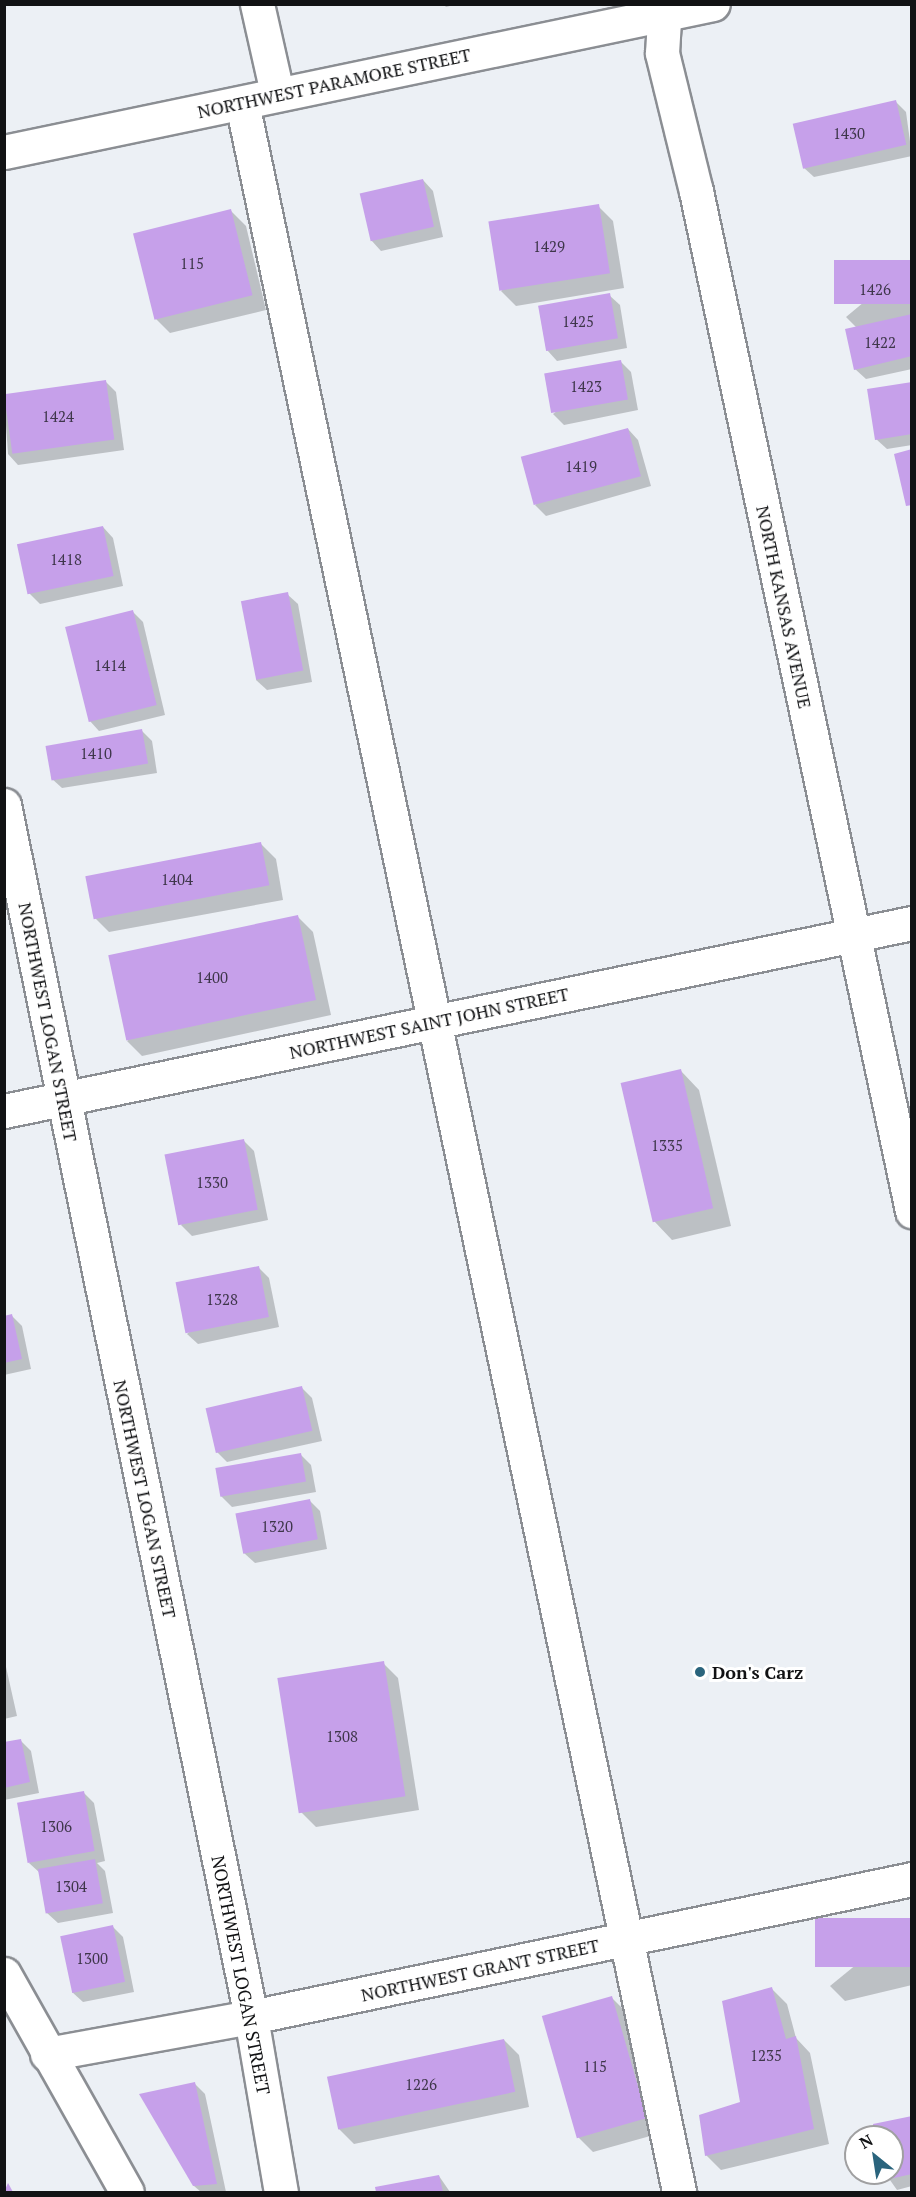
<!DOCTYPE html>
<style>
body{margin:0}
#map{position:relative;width:916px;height:2197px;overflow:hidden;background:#ecf0f5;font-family:"PT Serif",serif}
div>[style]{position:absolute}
.shadow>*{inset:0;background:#0003}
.building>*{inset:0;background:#c6a0ea;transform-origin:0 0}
.roads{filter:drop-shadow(2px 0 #8b8e93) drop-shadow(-2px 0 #8b8e93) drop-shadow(0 2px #8b8e93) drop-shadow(0 -2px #8b8e93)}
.minor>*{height:33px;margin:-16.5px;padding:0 16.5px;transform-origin:16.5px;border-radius:16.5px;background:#fff}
.major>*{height:33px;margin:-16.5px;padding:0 16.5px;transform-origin:16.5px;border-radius:16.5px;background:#fff}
.dots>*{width:16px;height:16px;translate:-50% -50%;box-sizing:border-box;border:3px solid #fff;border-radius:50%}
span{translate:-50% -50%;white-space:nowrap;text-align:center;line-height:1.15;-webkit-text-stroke:6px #fff;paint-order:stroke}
.number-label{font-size:15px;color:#3e364a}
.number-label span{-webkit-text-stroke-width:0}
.street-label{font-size:18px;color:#111214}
.poi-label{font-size:18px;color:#111214;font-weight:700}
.left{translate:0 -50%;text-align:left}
.frame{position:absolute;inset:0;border:6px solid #111214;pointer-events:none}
.north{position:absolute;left:844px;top:2125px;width:60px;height:60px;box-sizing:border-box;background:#fff;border:2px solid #a0a0a1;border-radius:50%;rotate:330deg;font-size:16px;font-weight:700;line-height:24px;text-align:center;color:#111214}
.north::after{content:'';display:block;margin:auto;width:21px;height:27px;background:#2a647d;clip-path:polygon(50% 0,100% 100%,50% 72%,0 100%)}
</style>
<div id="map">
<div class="shadow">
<div style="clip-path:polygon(443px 4px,458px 4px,446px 7px)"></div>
<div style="clip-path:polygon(896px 102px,906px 112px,912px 156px,814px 177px,803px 167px)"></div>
<div style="clip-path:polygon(423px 180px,433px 191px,443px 237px,381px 251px,371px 240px)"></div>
<div style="clip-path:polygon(598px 206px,613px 221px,624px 288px,516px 306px,501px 291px)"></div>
<div style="clip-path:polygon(231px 211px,246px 226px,266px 310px,170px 333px,155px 318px)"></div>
<div style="clip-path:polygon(912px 262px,912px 369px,866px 379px,855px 369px,857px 328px,846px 317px)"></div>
<div style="clip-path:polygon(609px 295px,620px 305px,627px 348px,557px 361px,547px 350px)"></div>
<div style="clip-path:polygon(621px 362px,631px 372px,638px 410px,564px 425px,553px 414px)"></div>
<div style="clip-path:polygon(106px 382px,116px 392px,124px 450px,18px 465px,8px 454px,4px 397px)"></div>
<div style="clip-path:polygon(912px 384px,912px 445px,887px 449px,876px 439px)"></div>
<div style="clip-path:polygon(628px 429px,638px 440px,651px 486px,546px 516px,535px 505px)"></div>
<div style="clip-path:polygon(103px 527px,113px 538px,123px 586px,40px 604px,29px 593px)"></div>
<div style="clip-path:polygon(287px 594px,298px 604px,312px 682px,267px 690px,256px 680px)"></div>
<div style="clip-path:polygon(133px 612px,143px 622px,165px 715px,99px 731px,89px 720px)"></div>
<div style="clip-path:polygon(142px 731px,152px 741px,157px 773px,62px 788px,51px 778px)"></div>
<div style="clip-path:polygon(261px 844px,276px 859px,283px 900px,109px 932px,94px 917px)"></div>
<div style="clip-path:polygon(298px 917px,313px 932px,331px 1015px,142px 1056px,127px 1041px)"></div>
<div style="clip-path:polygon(681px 1071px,699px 1090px,731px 1226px,672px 1240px,654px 1221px)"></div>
<div style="clip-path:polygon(243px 1140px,254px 1151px,268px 1220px,192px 1236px,181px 1225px)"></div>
<div style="clip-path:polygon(258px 1267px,269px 1278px,279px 1327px,198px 1344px,187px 1334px)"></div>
<div style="clip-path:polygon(12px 1316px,22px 1326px,31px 1369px,4px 1375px,4px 1317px)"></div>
<div style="clip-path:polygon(302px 1388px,312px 1398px,322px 1441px,227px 1462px,216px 1451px)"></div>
<div style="clip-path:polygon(301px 1455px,311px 1465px,316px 1492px,232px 1507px,221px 1496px)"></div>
<div style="clip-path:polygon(310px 1501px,320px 1511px,327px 1549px,255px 1563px,244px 1553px)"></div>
<div style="clip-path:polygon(4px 1658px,17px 1716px,4px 1719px)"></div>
<div style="clip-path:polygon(383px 1663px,398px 1678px,419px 1810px,316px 1827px,301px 1812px)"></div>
<div style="clip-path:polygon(20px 1740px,31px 1751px,39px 1793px,4px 1800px,4px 1744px)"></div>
<div style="clip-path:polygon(83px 1792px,94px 1803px,105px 1861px,97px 1863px,105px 1871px,113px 1913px,58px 1923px,47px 1913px,40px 1873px,29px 1863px)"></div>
<div style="clip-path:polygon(912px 1919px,912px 1985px,845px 2001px,830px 1986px)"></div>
<div style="clip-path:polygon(113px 1927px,123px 1937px,134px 1992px,83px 2002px,72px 1992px)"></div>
<div style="clip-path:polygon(772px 1989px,787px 2004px,796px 2038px,810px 2053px,829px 2144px,721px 2170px,706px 2155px,742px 2103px)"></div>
<div style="clip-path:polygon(612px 1998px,627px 2013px,661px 2133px,593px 2152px,578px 2137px)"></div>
<div style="clip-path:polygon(504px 2040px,519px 2055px,529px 2107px,354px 2144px,339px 2129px)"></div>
<div style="clip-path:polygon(195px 2084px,205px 2094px,226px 2192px,201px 2192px,194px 2186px)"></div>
<div style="clip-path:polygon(912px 2117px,912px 2186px,897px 2190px,885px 2173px,892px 2173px,892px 2137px,877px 2137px)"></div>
<div style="clip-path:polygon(439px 2176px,450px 2192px,377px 2192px,376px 2188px)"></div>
</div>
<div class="building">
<div style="left:896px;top:100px;width:46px;height:106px;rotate:77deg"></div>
<div style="left:423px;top:179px;width:49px;height:65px;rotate:77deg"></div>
<div style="left:599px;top:204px;width:70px;height:112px;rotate:81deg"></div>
<div style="left:231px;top:209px;width:89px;height:101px;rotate:76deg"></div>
<div style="left:912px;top:260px;width:44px;height:78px;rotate:90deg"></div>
<div style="left:610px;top:293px;width:46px;height:73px;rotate:80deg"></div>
<div style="clip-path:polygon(912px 314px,912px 356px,854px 370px,845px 329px)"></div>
<div style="left:621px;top:360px;width:40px;height:78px;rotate:80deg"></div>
<div style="left:106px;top:380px;width:60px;height:103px;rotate:82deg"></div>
<div style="clip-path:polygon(912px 382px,912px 434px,875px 440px,867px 389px)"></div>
<div style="left:628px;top:428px;width:50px;height:111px;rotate:75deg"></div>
<div style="clip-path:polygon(912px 449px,912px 505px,906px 506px,894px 454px)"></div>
<div style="left:103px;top:526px;width:51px;height:88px;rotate:78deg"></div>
<div style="left:288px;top:592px;width:80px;height:48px;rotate:79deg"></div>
<div style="left:133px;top:610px;width:98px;height:70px;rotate:76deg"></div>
<div style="left:142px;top:729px;width:35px;height:98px;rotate:80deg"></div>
<div style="left:261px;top:842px;width:44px;height:179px;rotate:79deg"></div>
<div style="left:298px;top:915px;width:87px;height:194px;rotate:78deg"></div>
<div style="left:681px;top:1069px;width:143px;height:62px;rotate:77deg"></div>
<div style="left:244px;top:1139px;width:72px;height:81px;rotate:79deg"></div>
<div style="left:259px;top:1266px;width:52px;height:85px;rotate:79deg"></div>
<div style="clip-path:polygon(12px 1314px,22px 1359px,4px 1363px,4px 1316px)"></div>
<div style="left:302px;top:1386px;width:46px;height:99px;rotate:77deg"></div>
<div style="left:301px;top:1453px;width:29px;height:87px;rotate:80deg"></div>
<div style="left:310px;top:1499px;width:41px;height:76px;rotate:79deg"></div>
<div style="left:384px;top:1661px;width:137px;height:108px;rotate:81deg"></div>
<div style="clip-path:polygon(21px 1739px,30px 1782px,4px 1788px,4px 1742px)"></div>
<div style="left:84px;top:1791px;width:61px;height:68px;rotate:80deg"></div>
<div style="left:95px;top:1859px;width:45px;height:58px;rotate:80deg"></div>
<div style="left:912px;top:1918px;width:49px;height:97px;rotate:90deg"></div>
<div style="left:113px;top:1925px;width:58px;height:54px;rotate:78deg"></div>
<div style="clip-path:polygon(772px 1987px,786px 2039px,796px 2036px,814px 2129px,705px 2156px,699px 2115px,740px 2102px,722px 2001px)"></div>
<div style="left:612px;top:1996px;width:127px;height:73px;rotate:74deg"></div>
<div style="left:504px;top:2039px;width:54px;height:181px;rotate:78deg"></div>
<div style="clip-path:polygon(195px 2082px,217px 2184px,193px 2186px,139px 2094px)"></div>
<div style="clip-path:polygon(912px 2116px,912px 2174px,885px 2180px,883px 2173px,892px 2173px,892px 2137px,875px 2137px,873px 2124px)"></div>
<div style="clip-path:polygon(439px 2175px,443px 2192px,376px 2192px,375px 2187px)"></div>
<div style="clip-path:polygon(8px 2183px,13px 2192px,4px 2192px)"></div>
</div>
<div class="roads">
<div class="minor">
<div style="left:257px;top:4px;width:91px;rotate:77.3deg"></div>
<div style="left:242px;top:103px;width:2134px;rotate:78.18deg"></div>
<div style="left:4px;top:152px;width:724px;rotate:-11.79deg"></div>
<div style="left:4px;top:805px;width:1237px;rotate:78.48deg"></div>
<div style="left:251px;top:2017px;width:178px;rotate:80.3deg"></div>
<div style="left:4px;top:1111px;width:927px;rotate:-11.7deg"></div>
<div style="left:4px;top:1974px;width:250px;rotate:60.6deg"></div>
<div style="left:47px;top:2054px;width:207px;rotate:-10.3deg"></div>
<div style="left:251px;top:2017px;width:675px;rotate:-11.79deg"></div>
</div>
<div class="major">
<div style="left:665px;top:4px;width:49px;rotate:93.5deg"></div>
<div style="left:662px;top:53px;width:142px;rotate:76.2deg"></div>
<div style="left:696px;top:191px;width:1043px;rotate:78.04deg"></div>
</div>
</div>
<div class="dots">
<div style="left:700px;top:1672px;background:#2a647d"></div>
</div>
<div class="number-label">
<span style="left:849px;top:134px">1430</span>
<span style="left:549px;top:247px">1429</span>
<span style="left:192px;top:264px">115</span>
<span style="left:875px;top:290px">1426</span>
<span style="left:578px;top:322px">1425</span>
<span style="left:880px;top:343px">1422</span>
<span style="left:586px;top:387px">1423</span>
<span style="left:58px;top:417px">1424</span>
<span style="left:581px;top:467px">1419</span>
<span style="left:66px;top:560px">1418</span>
<span style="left:110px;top:666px">1414</span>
<span style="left:96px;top:754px">1410</span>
<span style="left:177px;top:880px">1404</span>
<span style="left:212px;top:978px">1400</span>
<span style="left:667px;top:1146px">1335</span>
<span style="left:212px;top:1183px">1330</span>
<span style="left:222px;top:1300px">1328</span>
<span style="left:277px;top:1527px">1320</span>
<span style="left:342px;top:1737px">1308</span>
<span style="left:56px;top:1827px">1306</span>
<span style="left:71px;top:1887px">1304</span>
<span style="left:92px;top:1959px">1300</span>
<span style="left:766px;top:2056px">1235</span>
<span style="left:595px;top:2067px">115</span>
<span style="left:421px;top:2085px">1226</span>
</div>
<div class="street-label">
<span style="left:334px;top:83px;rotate:-12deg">NORTHWEST PARAMORE STREET</span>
<span style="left:784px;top:607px;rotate:78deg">NORTH KANSAS AVENUE</span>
<span style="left:48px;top:1022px;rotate:79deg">NORTHWEST LOGAN STREET</span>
<span style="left:429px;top:1023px;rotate:-12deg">NORTHWEST SAINT JOHN STREET</span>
<span style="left:145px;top:1499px;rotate:78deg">NORTHWEST LOGAN STREET</span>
<span style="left:480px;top:1970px;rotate:-12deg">NORTHWEST GRANT STREET</span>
<span style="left:241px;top:1975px;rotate:79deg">NORTHWEST LOGAN STREET</span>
</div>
<div class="poi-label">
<span class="left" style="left:712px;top:1672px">Don's Carz</span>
</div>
<div class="frame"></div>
<div class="north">N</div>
</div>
